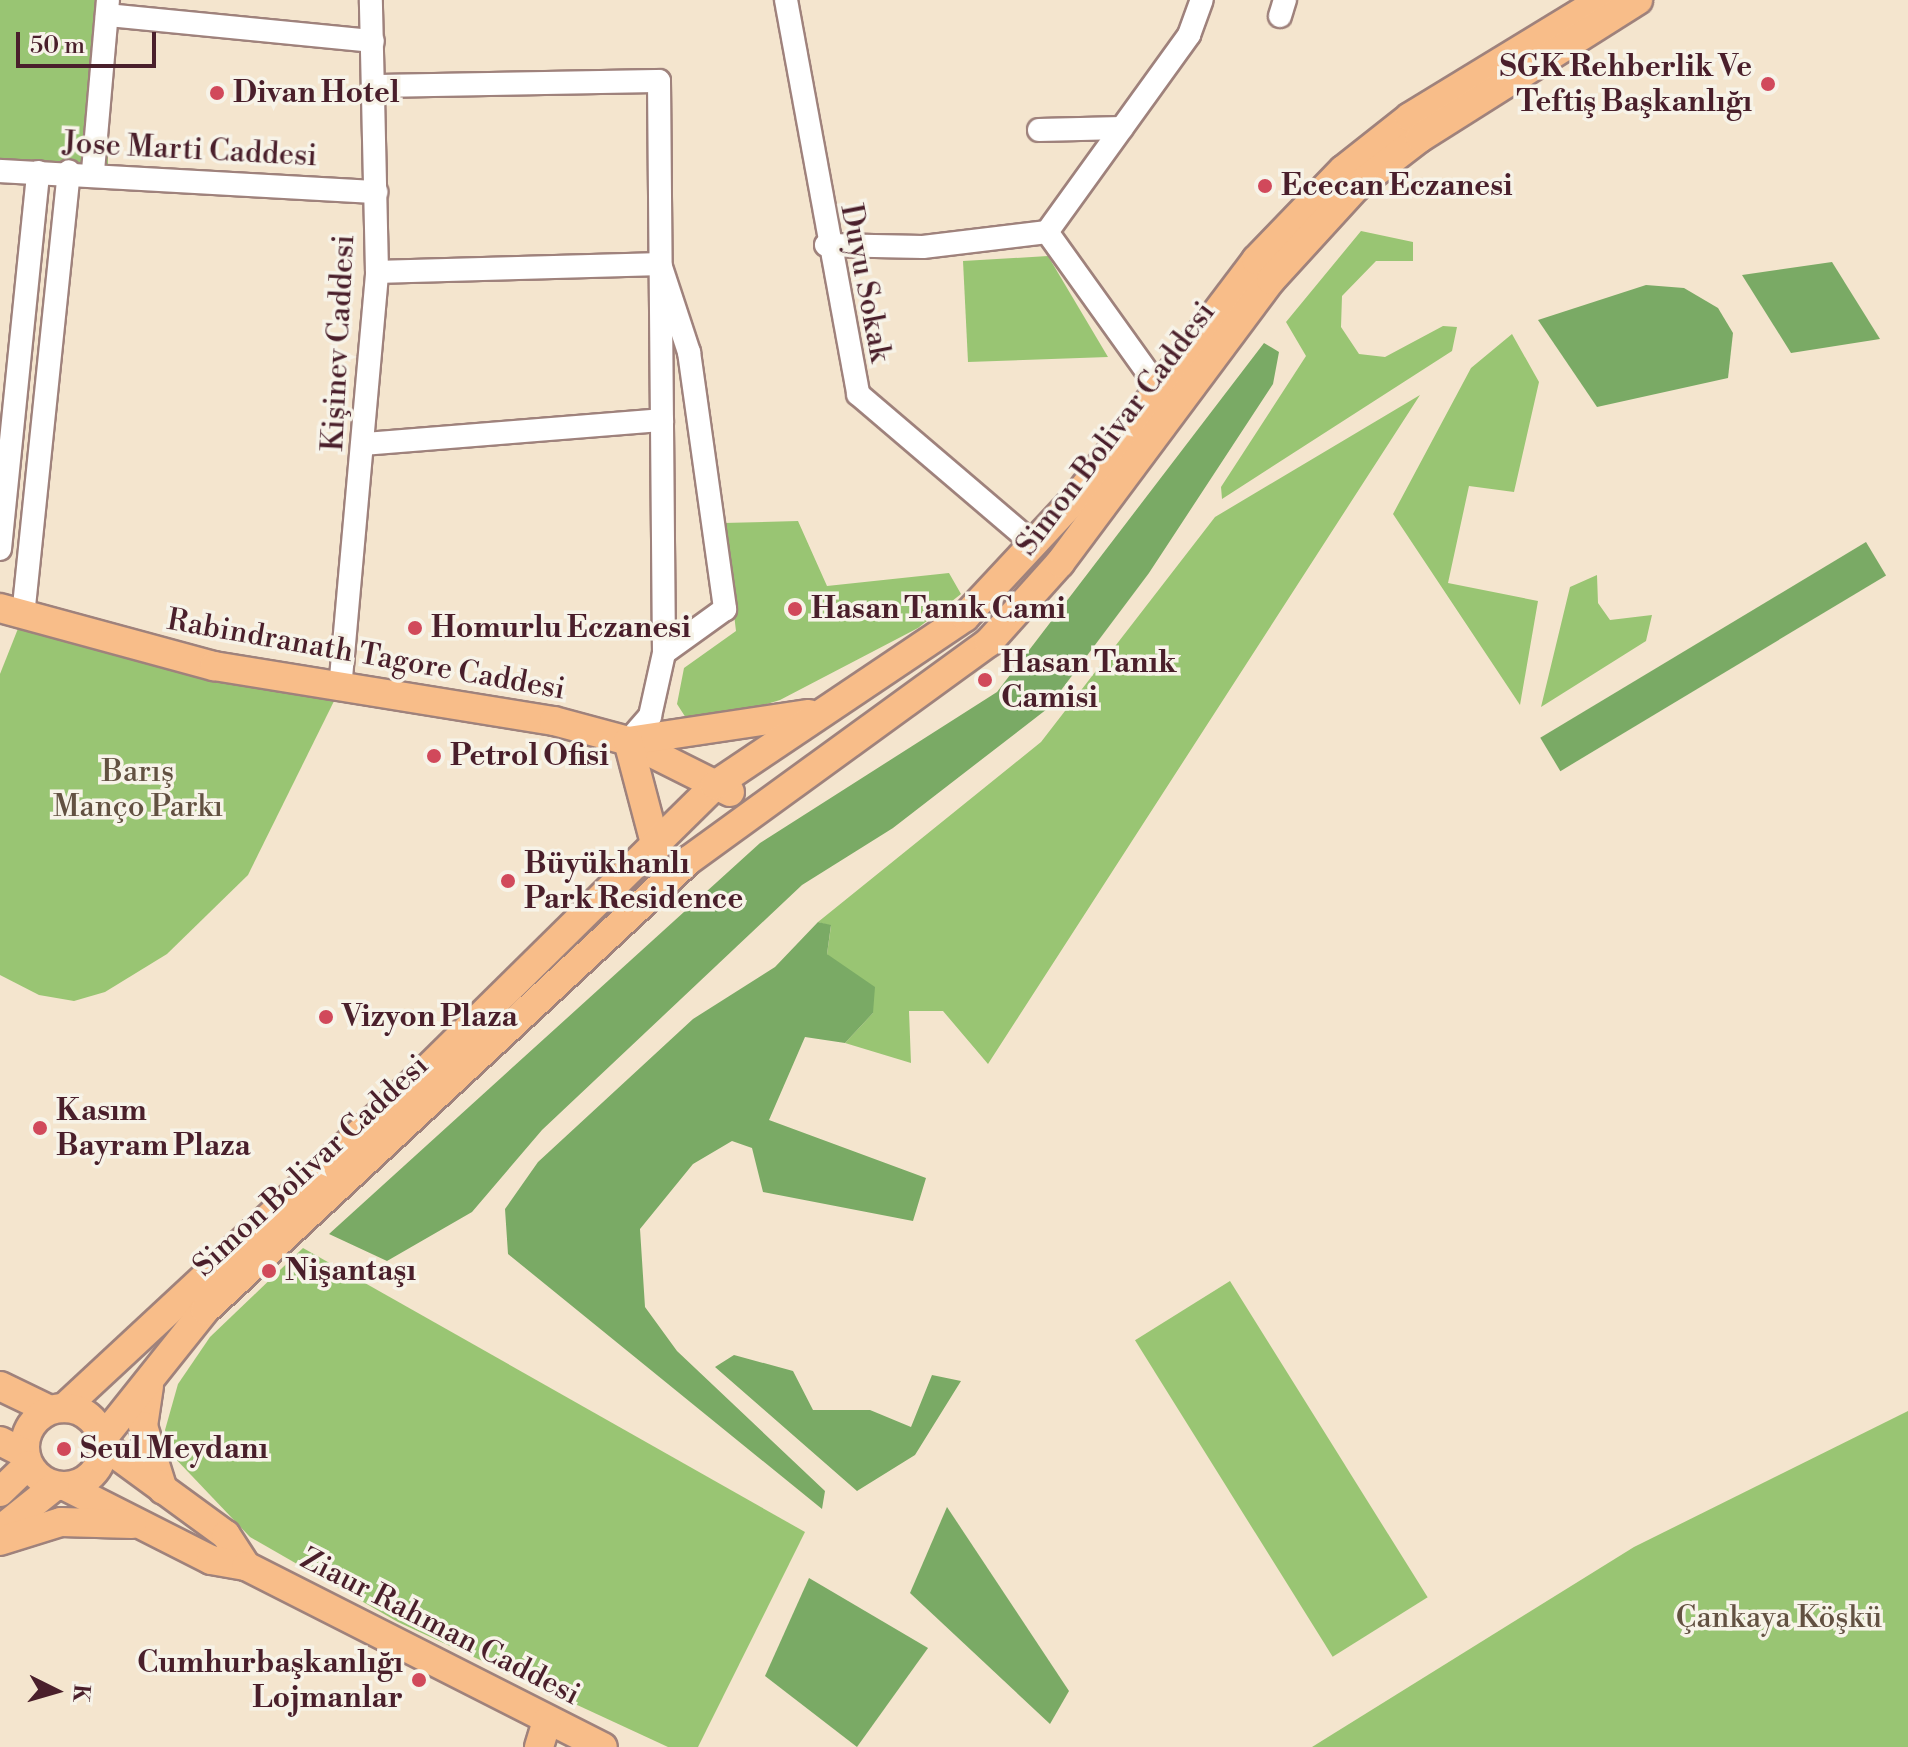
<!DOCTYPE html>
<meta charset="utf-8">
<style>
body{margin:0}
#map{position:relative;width:1908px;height:1747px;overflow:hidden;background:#f4e5ce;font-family:"Libre Bodoni",serif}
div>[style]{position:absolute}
.green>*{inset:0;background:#99c573;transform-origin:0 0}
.forest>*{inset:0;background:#7aaa65;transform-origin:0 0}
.roads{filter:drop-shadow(2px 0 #9f827c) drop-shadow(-2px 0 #9f827c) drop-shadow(0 2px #9f827c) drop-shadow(0 -2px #9f827c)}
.minor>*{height:22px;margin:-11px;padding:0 11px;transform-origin:11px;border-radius:11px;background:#fff}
.major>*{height:28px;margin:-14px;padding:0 14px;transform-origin:14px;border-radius:14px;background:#f8bd89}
.major>.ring{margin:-14px;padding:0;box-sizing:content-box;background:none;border:28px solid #f8bd89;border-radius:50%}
.dots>*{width:22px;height:22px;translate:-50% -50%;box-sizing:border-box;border:4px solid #f7f3e8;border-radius:50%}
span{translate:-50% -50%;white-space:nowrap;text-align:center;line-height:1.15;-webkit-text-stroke:7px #f7f3e8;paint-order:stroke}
.poi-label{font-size:30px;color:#4a1f2b;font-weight:700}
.right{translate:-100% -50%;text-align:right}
.left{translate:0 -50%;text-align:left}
.street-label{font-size:30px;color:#4a1f2b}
.park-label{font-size:30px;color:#625141}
.north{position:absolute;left:16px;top:1651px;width:80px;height:80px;-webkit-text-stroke:6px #f7f3e8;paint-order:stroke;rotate:95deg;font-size:22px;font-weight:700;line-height:32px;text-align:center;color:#4a1f2b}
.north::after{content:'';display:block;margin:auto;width:28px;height:36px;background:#4a1f2b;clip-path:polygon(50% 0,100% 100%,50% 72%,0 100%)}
.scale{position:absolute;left:16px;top:32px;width:140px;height:36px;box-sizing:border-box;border:4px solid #4a1f2b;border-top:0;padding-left:10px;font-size:24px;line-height:28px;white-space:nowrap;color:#4a1f2b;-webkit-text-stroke:6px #f7f3e8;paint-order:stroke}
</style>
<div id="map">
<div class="green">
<div style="left:0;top:0;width:108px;height:171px"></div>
<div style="clip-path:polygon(1361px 231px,1413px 242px,1413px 261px,1376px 261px,1342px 296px,1341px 327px,1359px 354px,1385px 357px,1443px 326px,1457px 327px,1452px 351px,1222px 499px,1221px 487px,1306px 356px,1286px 322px)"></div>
<div style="clip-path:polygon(1048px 256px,1108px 357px,968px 362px,963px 261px)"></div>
<div style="clip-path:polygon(1512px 334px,1539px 382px,1514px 492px,1469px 486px,1448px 583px,1538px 601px,1520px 705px,1393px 514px,1471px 368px)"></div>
<div style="clip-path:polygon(1420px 395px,988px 1064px,943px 1011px,909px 1011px,911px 1063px,845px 1043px,873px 1013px,827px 954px,831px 926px,818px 922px,1041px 742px,1215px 517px)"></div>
<div style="clip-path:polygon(798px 521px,827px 586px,949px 573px,961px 594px,918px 628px,780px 700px,725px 717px,686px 718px,677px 704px,684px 668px,736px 631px,723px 523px)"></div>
<div style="clip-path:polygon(1597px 575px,1598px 603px,1610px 620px,1652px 615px,1646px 641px,1541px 707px,1570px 587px)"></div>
<div style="clip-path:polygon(23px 616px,340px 689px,248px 875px,167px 954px,105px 992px,74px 1001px,39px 995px,0 975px,0 674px)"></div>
<div style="clip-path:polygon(303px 1248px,805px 1532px,698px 1747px,668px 1747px,398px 1622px,250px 1537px,172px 1455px,165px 1430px,178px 1384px,210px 1337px)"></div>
<div style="left:1230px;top:1281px;width:373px;height:112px;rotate:58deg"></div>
<div style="clip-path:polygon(1908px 1411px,1908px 1747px,1312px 1747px,1634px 1547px)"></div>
</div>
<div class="forest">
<div style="clip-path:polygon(1832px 262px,1880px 339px,1791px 353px,1742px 275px)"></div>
<div style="clip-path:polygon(1646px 285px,1684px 288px,1718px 308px,1733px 333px,1728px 378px,1597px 407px,1538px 320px)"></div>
<div style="clip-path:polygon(1264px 343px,1279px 352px,1273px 384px,1149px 573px,1047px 709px,893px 828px,802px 885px,542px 1130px,472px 1212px,387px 1261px,329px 1234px,760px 843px,997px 692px)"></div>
<div style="left:1866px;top:542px;width:39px;height:380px;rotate:59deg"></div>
<div style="clip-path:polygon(818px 922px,831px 925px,827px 954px,875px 987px,873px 1013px,845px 1043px,805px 1037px,769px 1120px,926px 1178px,913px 1221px,763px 1192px,752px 1148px,732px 1141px,693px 1164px,640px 1229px,645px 1307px,677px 1351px,825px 1491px,822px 1509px,508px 1254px,505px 1209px,538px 1162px,693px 1019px,775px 967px)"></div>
<div style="clip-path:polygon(734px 1355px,793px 1371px,813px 1410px,870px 1410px,911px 1427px,932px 1375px,961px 1381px,915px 1455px,857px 1491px,715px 1367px)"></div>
<div style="clip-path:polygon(947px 1507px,1069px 1691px,1050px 1724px,910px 1593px)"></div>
<div style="clip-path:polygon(809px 1578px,928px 1648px,857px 1747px,765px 1676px)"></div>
</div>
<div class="roads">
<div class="minor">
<div style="left:786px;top:0;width:401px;rotate:79.6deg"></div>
<div style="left:858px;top:394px;width:233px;rotate:40.5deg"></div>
<div style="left:107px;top:15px;width:267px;rotate:5.6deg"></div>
<div style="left:1280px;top:16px;width:17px;rotate:-73deg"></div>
<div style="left:375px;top:86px;width:284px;rotate:-1deg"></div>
<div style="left:659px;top:81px;width:572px;rotate:89.5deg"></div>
<div style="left:664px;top:653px;width:65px;rotate:102.5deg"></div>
<div style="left:650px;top:716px;width:33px;rotate:131deg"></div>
<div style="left:1039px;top:130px;width:83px;rotate:-1.4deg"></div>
<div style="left:0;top:171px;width:377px;rotate:3.2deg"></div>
<div style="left:93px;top:171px;width:171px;rotate:-85deg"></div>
<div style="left:826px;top:245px;width:97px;rotate:1.2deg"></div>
<div style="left:923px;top:247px;width:125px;rotate:-6.9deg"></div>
<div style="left:377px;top:272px;width:283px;rotate:-1.6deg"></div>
<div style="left:660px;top:264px;width:93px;rotate:71.8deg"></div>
<div style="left:689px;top:352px;width:260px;rotate:82deg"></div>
<div style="left:725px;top:609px;width:75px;rotate:144.2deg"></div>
<div style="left:1158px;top:387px;width:191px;rotate:-125.6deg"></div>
<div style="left:1047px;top:232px;width:243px;rotate:-54.2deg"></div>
<div style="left:1189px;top:35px;width:37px;rotate:-70deg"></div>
<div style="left:364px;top:444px;width:299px;rotate:-4.6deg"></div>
<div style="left:0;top:549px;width:379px;rotate:-84.2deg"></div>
<div style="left:23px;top:616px;width:447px;rotate:-84.1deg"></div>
<div style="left:340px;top:689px;width:419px;rotate:-84.9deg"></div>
<div style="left:377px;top:272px;width:272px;rotate:-91.3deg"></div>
</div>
<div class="major">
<div style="left:0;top:608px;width:222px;rotate:15.2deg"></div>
<div style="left:214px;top:666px;width:344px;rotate:9.2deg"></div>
<div style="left:554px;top:721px;width:77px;rotate:15.1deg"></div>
<div style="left:628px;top:741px;width:114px;rotate:26.6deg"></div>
<div style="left:628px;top:741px;width:183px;rotate:-8.5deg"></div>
<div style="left:628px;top:741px;width:110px;rotate:75.2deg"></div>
<div style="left:0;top:1386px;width:55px;rotate:25.6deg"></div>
<div style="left:149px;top:1386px;width:40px;rotate:98.5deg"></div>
<div style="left:143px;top:1426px;width:67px;rotate:72.6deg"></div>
<div style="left:64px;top:1408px;width:454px;rotate:-42.9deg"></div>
<div style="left:397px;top:1099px;width:447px;rotate:-44.6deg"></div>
<div style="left:715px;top:785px;width:301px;rotate:-33.9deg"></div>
<div style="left:965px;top:617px;width:164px;rotate:-47deg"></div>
<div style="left:1077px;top:497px;width:297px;rotate:-52.9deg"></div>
<div style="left:1256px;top:260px;width:125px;rotate:-46deg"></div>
<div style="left:1343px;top:170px;width:85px;rotate:-38.3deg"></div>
<div style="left:1410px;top:117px;width:225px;rotate:-31.4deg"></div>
<div class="ring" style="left:25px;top:1408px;width:50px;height:50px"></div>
<div style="left:102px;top:1439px;width:165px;rotate:-51.4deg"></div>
<div style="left:205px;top:1310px;width:661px;rotate:-42.92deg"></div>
<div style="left:689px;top:860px;width:371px;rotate:-36deg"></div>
<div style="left:989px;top:642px;width:106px;rotate:-48.1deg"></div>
<div style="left:1060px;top:563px;width:353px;rotate:-53.3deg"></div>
<div style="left:1271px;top:280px;width:125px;rotate:-47.6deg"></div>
<div style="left:1355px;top:188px;width:82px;rotate:-37.6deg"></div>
<div style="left:1420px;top:138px;width:258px;rotate:-32.3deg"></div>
<div style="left:0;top:1441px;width:28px;rotate:27deg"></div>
<div style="left:103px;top:1445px;width:152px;rotate:36.2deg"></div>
<div style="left:226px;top:1535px;width:37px;rotate:57deg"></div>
<div style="left:67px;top:1487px;width:161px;rotate:26.9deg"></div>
<div style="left:211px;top:1560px;width:36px;rotate:10deg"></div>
<div style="left:246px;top:1566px;width:400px;rotate:26.9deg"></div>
<div style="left:0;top:1492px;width:39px;rotate:-44deg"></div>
<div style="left:0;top:1530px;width:70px;rotate:-38.7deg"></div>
<div style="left:0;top:1541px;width:64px;rotate:-17.3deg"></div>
<div style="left:61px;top:1522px;width:71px;rotate:1.6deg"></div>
<div style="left:539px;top:1747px;width:27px;rotate:-73deg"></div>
</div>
</div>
<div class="dots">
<div style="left:1768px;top:84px;background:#d1495b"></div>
<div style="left:217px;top:93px;background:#d1495b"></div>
<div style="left:1265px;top:186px;background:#d1495b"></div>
<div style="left:795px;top:609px;background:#d1495b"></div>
<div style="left:415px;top:628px;background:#d1495b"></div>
<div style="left:985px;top:680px;background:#d1495b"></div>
<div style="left:434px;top:756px;background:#d1495b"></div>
<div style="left:508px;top:881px;background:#d1495b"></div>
<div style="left:326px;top:1017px;background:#d1495b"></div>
<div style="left:40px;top:1128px;background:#d1495b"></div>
<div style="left:269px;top:1271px;background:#d1495b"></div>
<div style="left:64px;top:1449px;background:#d1495b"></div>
<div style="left:419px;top:1680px;background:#d1495b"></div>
</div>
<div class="poi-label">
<span class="right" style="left:1752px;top:84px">SGK Rehberlik Ve<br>Teftiş Başkanlığı</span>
<span class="left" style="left:233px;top:93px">Divan Hotel</span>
<span class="left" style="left:1281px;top:186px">Ececan Eczanesi</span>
<span class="left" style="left:811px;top:609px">Hasan Tanık Cami</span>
<span class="left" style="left:431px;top:628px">Homurlu Eczanesi</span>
<span class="left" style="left:1001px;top:680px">Hasan Tanık<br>Camisi</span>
<span class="left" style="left:450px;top:756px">Petrol Ofisi</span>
<span class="left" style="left:524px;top:881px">Büyükhanlı<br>Park Residence</span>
<span class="left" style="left:342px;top:1017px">Vizyon Plaza</span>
<span class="left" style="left:56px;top:1128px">Kasım<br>Bayram Plaza</span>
<span class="left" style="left:285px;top:1271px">Nişantaşı</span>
<span class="left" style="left:80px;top:1449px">Seul Meydanı</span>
<span class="right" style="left:403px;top:1680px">Cumhurbaşkanlığı<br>Lojmanlar</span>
</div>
<div class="street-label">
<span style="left:190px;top:150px;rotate:3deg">Jose Marti Caddesi</span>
<span style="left:865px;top:283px;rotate:79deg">Duyu Sokak</span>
<span style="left:339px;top:343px;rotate:-87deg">Kişinev Caddesi</span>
<span style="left:1116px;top:429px;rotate:-53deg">Simon Bolivar Caddesi</span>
<span style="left:366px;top:655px;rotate:10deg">Rabindranath Tagore Caddesi</span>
<span style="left:311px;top:1166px;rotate:-43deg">Simon Bolivar Caddesi</span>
<span style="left:440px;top:1627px;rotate:27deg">Ziaur Rahman Caddesi</span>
</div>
<div class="park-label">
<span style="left:138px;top:789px">Barış<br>Manço Parkı</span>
<span style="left:1779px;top:1618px">Çankaya Köşkü</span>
</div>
<div class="north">K</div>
<div class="scale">50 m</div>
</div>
